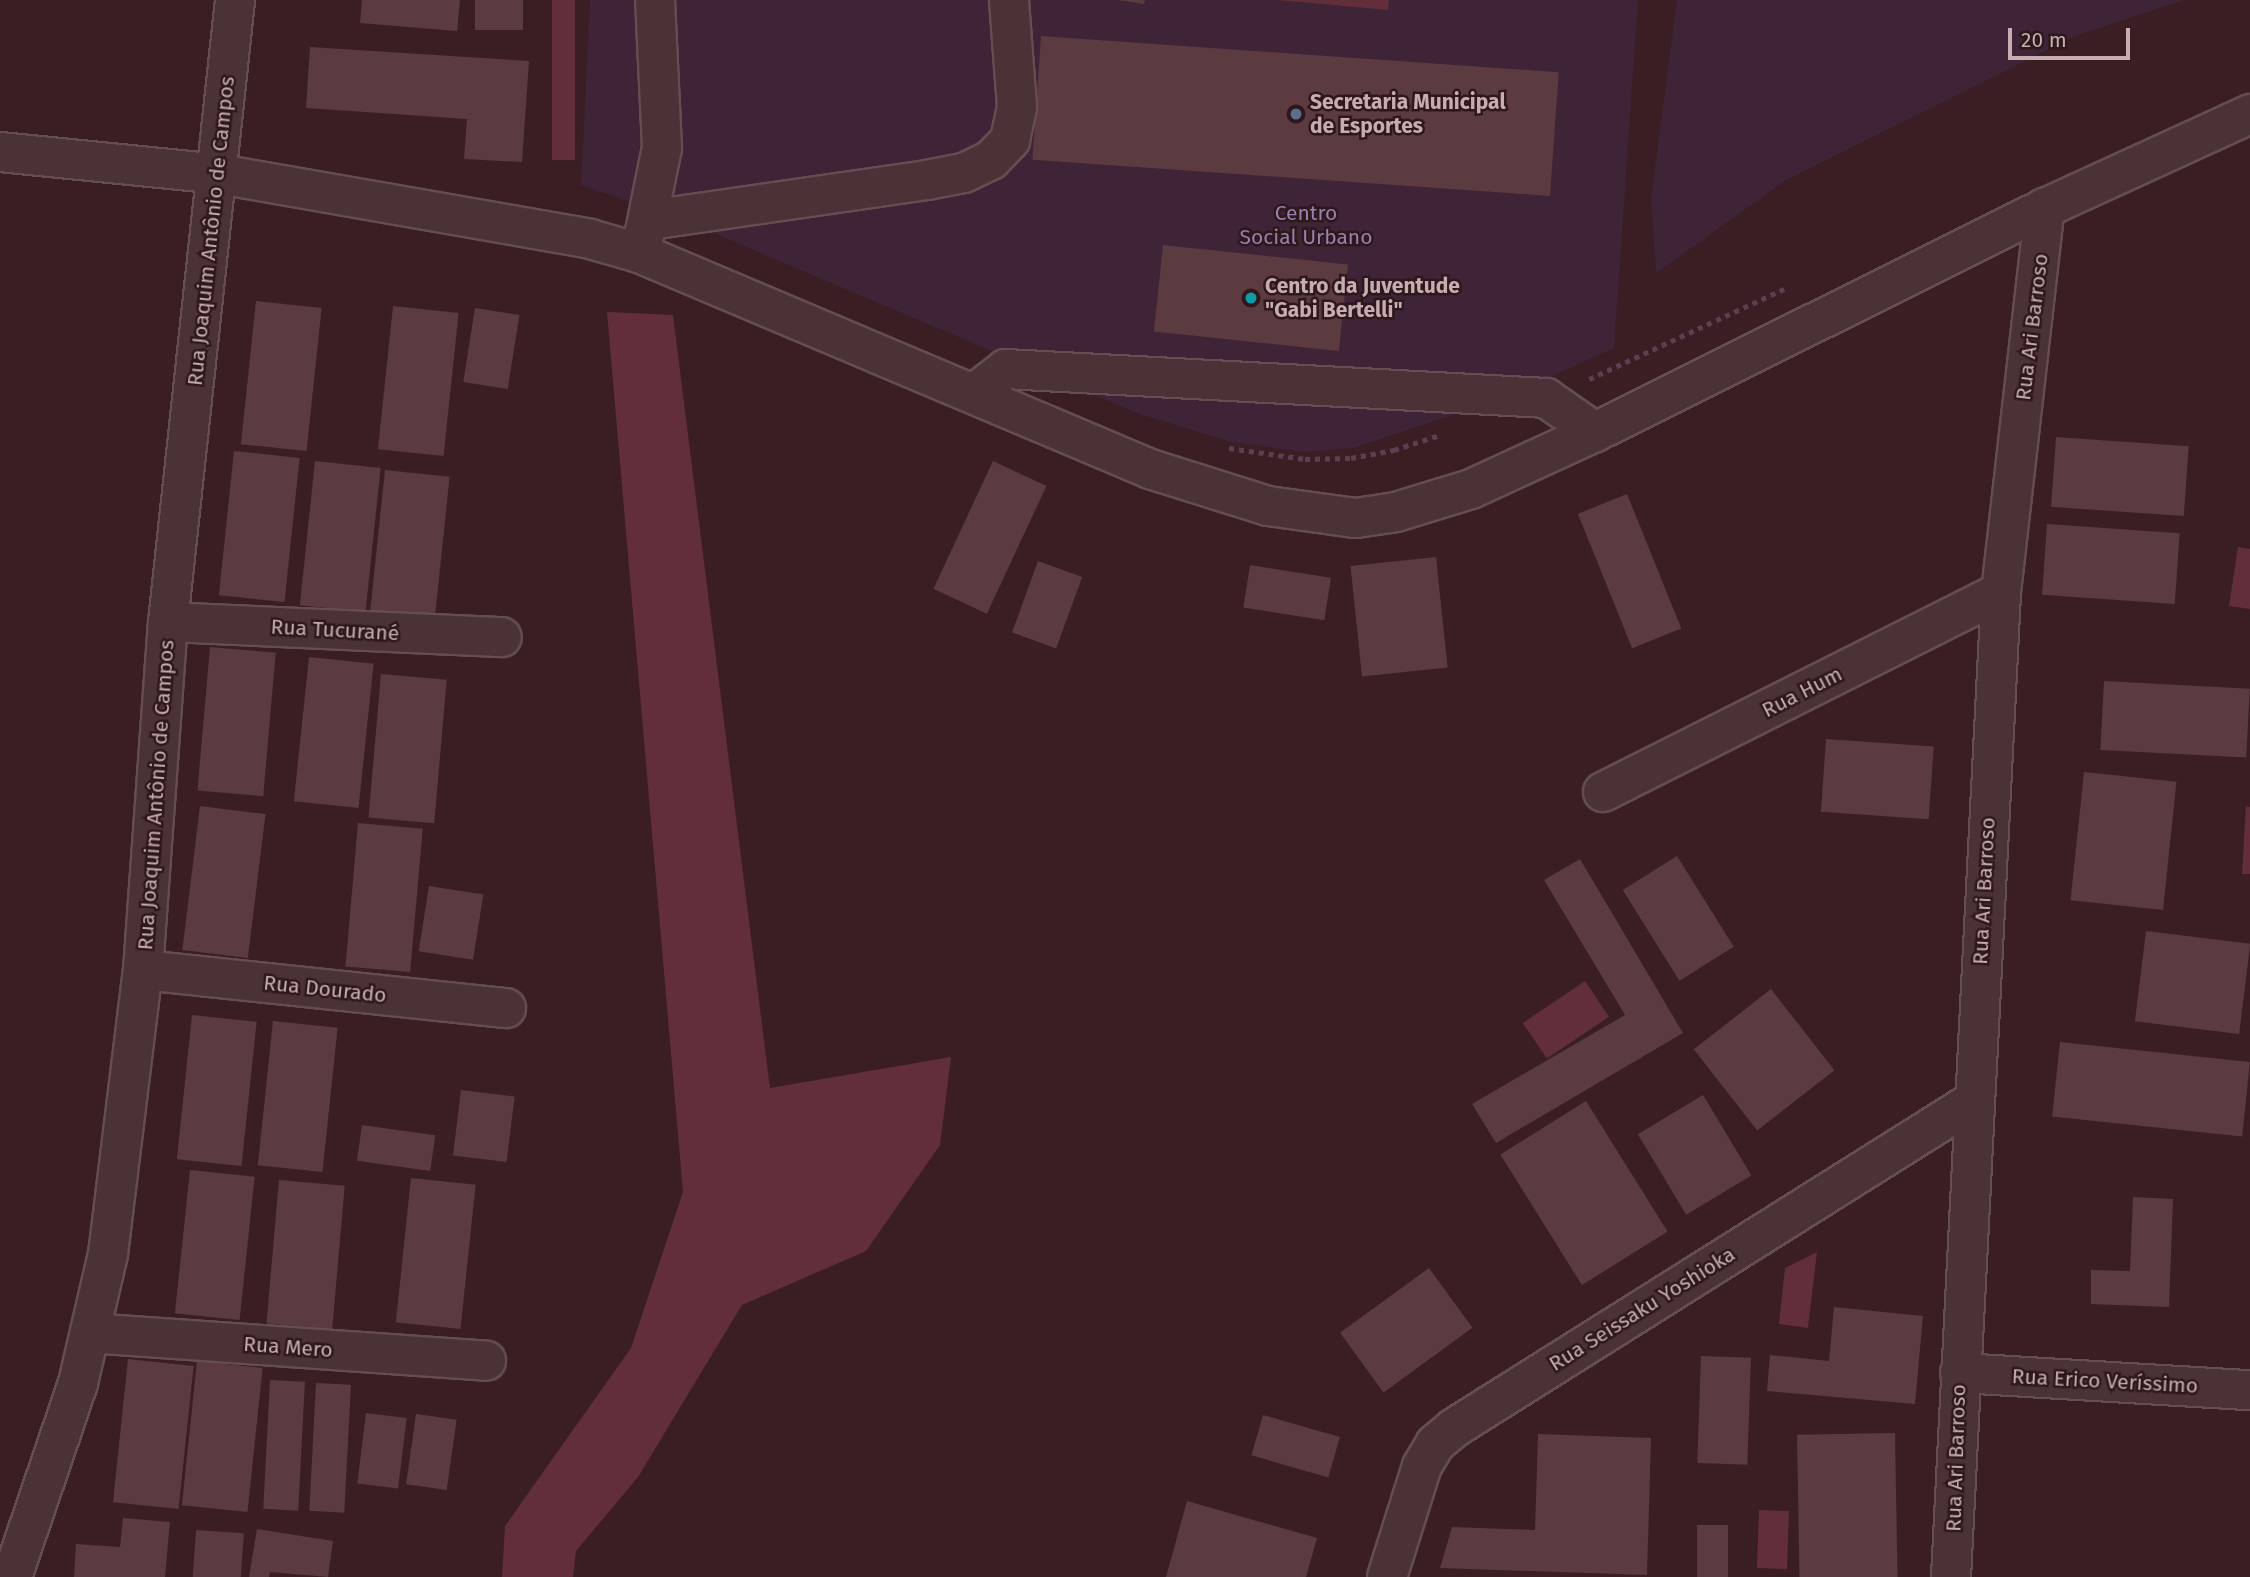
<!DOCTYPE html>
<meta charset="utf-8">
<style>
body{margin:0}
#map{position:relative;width:2250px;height:1577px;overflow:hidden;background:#3b1e24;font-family:"Fira Sans",sans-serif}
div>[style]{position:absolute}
.green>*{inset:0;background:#3f2337}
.water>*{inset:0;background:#622e39;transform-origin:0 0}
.building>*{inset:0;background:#5b3a40;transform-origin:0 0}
.path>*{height:4.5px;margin-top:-2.25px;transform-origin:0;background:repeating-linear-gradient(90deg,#5b4052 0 5px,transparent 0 10px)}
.roads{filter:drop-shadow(2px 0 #654d51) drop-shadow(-2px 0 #654d51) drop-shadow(0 2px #654d51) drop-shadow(0 -2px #654d51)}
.minor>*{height:38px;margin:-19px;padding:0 19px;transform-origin:19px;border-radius:19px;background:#4b3237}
.dots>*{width:19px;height:19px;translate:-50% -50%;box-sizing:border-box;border:4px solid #2f181c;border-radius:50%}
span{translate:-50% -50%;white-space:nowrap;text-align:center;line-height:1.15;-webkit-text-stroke:5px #2f181c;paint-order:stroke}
.poi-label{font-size:21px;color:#c7adb1;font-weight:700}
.left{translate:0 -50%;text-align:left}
.park-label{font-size:21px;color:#9581ae}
.street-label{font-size:21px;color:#c7adb1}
.scale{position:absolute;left:2008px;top:28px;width:122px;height:32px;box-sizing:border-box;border:4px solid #c7adb1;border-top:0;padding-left:9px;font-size:21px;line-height:24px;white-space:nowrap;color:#c7adb1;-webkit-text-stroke:5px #2f181c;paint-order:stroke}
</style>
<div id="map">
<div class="green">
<div style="clip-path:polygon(590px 0,1638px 0,1614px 348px,1508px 396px,1354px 448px,1304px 452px,1231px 442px,1137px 413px,674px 216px,581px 185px)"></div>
<div style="clip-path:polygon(1677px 0,2184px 0,2078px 35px,1786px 180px,1656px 273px,1651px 199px)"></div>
</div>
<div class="water">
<div style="left:552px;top:0;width:23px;height:160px"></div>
<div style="clip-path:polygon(1277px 0,1389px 0,1388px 10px)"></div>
<div style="clip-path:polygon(607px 312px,673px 315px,770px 1088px,951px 1057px,940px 1145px,866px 1251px,742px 1305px,638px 1477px,576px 1551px,573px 1577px,502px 1577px,505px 1526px,631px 1348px,683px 1192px)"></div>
<div style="clip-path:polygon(2238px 547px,2250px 549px,2250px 609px,2229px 606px)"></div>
<div style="clip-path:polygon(2246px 806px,2250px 807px,2250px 874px,2242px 874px)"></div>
<div style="left:1585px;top:981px;width:43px;height:75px;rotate:56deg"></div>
<div style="clip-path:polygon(1817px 1252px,1808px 1328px,1779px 1324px,1785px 1268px)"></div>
<div style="left:1759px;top:1510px;width:30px;height:58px;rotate:2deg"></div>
</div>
<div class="building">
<div style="clip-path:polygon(362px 0,460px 0,457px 31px,360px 23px)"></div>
<div style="left:475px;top:0;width:48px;height:30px"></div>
<div style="clip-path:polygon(1118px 0,1145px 0,1144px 4px)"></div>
<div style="left:1041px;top:36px;width:519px;height:124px;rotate:4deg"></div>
<div style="clip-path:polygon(310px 47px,529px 61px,522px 162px,464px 159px,467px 119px,306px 108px)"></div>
<div style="left:1163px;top:245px;width:186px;height:87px;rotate:6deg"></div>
<div style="left:256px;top:301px;width:66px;height:144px;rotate:6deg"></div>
<div style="left:393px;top:306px;width:66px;height:144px;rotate:6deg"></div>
<div style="left:475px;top:308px;width:45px;height:75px;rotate:9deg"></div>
<div style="left:2056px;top:437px;width:133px;height:70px;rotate:4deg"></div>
<div style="left:234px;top:451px;width:66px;height:145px;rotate:6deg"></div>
<div style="left:315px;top:461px;width:66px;height:145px;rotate:6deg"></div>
<div style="left:993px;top:461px;width:59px;height:141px;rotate:25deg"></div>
<div style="left:385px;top:470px;width:65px;height:145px;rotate:6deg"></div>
<div style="left:1627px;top:494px;width:145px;height:53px;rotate:68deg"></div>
<div style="left:2047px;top:524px;width:133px;height:71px;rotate:4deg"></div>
<div style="left:1436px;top:557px;width:111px;height:86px;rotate:84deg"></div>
<div style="left:1038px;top:561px;width:47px;height:76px;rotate:20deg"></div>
<div style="left:1250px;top:565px;width:82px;height:43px;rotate:9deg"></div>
<div style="left:210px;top:647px;width:66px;height:144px;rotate:5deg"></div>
<div style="left:309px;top:657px;width:65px;height:145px;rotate:6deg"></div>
<div style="left:381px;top:674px;width:66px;height:144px;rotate:5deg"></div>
<div style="left:2104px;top:681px;width:146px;height:69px;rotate:3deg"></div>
<div style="left:1826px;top:739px;width:108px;height:73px;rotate:4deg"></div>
<div style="left:2084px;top:772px;width:93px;height:129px;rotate:6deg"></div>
<div style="left:200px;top:806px;width:66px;height:145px;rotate:7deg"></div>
<div style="left:358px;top:823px;width:65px;height:144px;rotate:5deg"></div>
<div style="left:1677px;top:856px;width:107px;height:64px;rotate:58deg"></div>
<div style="clip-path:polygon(1580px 859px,1683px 1033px,1496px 1143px,1472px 1104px,1625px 1015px,1544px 880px)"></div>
<div style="left:429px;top:886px;width:55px;height:66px;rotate:9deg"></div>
<div style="left:2146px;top:931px;width:105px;height:91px;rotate:7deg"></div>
<div style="left:1771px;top:989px;width:103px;height:98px;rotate:52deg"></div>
<div style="left:192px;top:1015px;width:65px;height:145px;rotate:6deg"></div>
<div style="left:273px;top:1021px;width:65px;height:145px;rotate:6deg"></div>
<div style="left:2060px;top:1042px;width:191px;height:75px;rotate:6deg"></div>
<div style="left:461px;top:1090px;width:54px;height:66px;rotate:7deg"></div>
<div style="left:1703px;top:1095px;width:94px;height:76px;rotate:59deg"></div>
<div style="left:1586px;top:1101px;width:154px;height:101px;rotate:58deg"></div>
<div style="left:362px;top:1125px;width:74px;height:36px;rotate:8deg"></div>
<div style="left:190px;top:1170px;width:65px;height:144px;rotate:6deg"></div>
<div style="left:411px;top:1178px;width:65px;height:145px;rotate:6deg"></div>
<div style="left:279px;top:1180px;width:66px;height:144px;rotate:5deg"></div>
<div style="clip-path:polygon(2133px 1197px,2173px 1199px,2169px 1307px,2091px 1304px,2091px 1270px,2130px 1271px)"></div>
<div style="left:1429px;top:1268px;width:74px;height:110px;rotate:54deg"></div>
<div style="clip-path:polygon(1834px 1307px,1923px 1316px,1915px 1404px,1767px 1391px,1770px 1355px,1829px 1361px)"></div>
<div style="left:1701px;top:1356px;width:50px;height:107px;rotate:2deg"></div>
<div style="left:128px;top:1359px;width:66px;height:144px;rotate:6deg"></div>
<div style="left:197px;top:1361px;width:66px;height:145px;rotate:6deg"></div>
<div style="left:270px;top:1380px;width:35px;height:129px;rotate:3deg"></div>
<div style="left:316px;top:1383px;width:35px;height:128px;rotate:3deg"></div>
<div style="left:366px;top:1413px;width:41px;height:71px;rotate:7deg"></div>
<div style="left:416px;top:1414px;width:41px;height:71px;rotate:8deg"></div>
<div style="left:1263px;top:1415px;width:80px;height:42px;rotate:16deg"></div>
<div style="left:1895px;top:1433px;width:144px;height:98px;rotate:89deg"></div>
<div style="clip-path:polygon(1538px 1434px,1651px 1438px,1647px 1575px,1440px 1568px,1452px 1527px,1535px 1530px)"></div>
<div style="clip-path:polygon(1187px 1501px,1317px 1538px,1306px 1577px,1166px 1577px)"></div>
<div style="clip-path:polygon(123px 1518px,170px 1522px,165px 1577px,74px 1577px,76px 1544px,120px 1547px)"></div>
<div style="left:1697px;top:1525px;width:31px;height:52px"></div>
<div style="clip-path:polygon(257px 1529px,333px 1541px,328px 1577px,270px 1572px,269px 1577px,249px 1577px)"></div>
<div style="left:196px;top:1530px;width:48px;height:47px;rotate:4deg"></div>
</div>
<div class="path">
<div style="left:1589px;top:379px;width:219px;rotate:-24.8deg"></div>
<div style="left:1229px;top:448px;width:77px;rotate:8.2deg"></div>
<div style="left:1305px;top:459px;width:46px;rotate:-1.2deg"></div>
<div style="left:1351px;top:458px;width:44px;rotate:-10.5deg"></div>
<div style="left:1394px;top:450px;width:48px;rotate:-18.1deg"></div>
</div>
<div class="roads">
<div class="minor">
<div style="left:0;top:152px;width:220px;rotate:5.7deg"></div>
<div style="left:219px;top:174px;width:377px;rotate:9.9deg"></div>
<div style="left:590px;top:239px;width:51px;rotate:15.9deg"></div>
<div style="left:639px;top:253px;width:555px;rotate:22.91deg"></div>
<div style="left:1150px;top:469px;width:124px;rotate:17.4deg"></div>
<div style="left:1268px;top:506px;width:89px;rotate:7.8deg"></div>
<div style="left:1356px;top:518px;width:40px;rotate:-8.5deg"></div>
<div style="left:1396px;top:512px;width:78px;rotate:-17deg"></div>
<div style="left:1471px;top:489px;width:136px;rotate:-24.7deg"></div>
<div style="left:1595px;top:432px;width:503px;rotate:-26.46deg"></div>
<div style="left:2045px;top:208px;width:226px;rotate:-24.6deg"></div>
<div style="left:650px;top:220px;width:280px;rotate:-8.2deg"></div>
<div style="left:927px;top:180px;width:38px;rotate:-11deg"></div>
<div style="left:964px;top:173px;width:30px;rotate:-26deg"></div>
<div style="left:991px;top:160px;width:28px;rotate:-46deg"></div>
<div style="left:1010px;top:140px;width:34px;rotate:-78deg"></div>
<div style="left:1017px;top:107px;width:107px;rotate:-94.3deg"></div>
<div style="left:643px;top:241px;width:95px;rotate:-78.5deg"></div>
<div style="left:662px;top:148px;width:148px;rotate:-92.7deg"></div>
<div style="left:975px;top:393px;width:39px;rotate:-38deg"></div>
<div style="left:1006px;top:369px;width:541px;rotate:3.07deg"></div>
<div style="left:1546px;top:398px;width:60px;rotate:34.8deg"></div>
<div style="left:168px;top:622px;width:334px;rotate:2.6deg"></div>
<div style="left:1603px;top:792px;width:445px;rotate:-26.7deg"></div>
<div style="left:143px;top:970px;width:365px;rotate:6deg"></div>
<div style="left:90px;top:1333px;width:397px;rotate:4deg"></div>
<div style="left:1960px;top:1373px;width:290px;rotate:3.4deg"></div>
<div style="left:12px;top:1577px;width:205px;rotate:-71.2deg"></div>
<div style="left:78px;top:1383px;width:132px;rotate:-76.9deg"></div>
<div style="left:108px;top:1254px;width:286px;rotate:-83deg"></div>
<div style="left:143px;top:970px;width:349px;rotate:-85.9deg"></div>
<div style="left:168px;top:622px;width:626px;rotate:-83.85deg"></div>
<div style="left:1387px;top:1577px;width:116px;rotate:-72.5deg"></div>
<div style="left:1422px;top:1466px;width:26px;rotate:-59deg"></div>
<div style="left:1435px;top:1444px;width:25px;rotate:-40deg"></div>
<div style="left:1454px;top:1428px;width:612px;rotate:-32.18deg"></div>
<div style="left:1951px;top:1577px;width:986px;rotate:-87.09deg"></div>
<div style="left:2001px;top:592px;width:387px;rotate:-83.5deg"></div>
</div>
</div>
<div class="dots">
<div style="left:1296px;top:114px;background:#5c6f8a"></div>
<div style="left:1251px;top:298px;background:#0f9aa8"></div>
</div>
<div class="poi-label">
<span class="left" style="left:1310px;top:114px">Secretaria Municipal<br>de Esportes</span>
<span class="left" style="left:1265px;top:298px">Centro da Juventude<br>"Gabi Bertelli"</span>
</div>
<div class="park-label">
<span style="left:1306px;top:225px">Centro<br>Social Urbano</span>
</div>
<div class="street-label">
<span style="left:211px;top:231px;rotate:-84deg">Rua Joaquim Antônio de Campos</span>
<span style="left:2032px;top:327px;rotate:-83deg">Rua Ari Barroso</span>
<span style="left:335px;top:630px;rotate:3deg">Rua Tucurané</span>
<span style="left:1802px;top:692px;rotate:-27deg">Rua Hum</span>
<span style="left:156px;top:795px;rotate:-86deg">Rua Joaquim Antônio de Campos</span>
<span style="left:1984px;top:891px;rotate:-87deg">Rua Ari Barroso</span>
<span style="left:325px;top:989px;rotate:6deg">Rua Dourado</span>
<span style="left:1642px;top:1309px;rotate:-32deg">Rua Seissaku Yoshioka</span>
<span style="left:288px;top:1347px;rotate:4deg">Rua Mero</span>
<span style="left:2105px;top:1381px;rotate:3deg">Rua Erico Veríssimo</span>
<span style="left:1956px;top:1458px;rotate:-88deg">Rua Ari Barroso</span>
</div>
<div class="scale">20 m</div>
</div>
